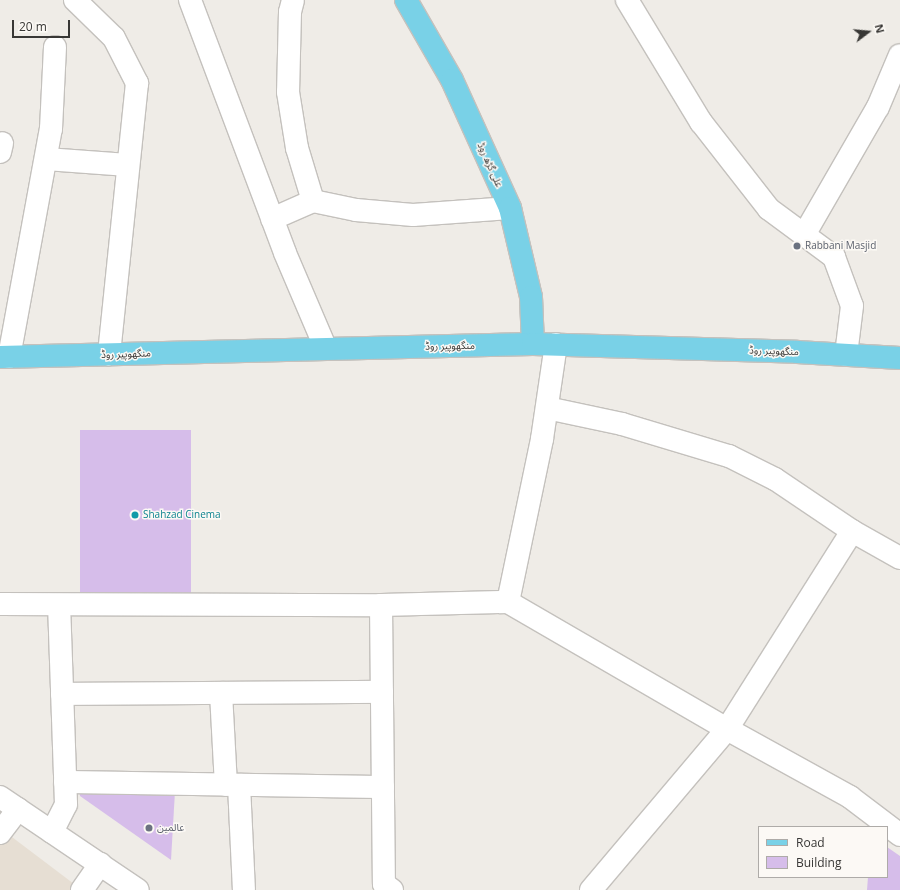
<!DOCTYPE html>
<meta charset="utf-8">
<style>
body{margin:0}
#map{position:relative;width:900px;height:890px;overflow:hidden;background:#efece7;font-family:"Open Sans","Noto Sans Arabic",sans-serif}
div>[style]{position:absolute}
.built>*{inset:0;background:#e6ded3}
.building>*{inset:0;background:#d6bdea;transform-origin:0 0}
.roads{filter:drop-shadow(1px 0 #c4c1bd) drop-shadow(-1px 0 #c4c1bd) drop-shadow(0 1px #c4c1bd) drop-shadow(0 -1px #c4c1bd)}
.minor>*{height:22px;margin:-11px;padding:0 11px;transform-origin:11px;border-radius:11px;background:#fff}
.major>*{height:22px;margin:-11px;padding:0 11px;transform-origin:11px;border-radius:11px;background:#79d1e7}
.dots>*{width:11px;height:11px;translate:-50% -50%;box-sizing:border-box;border:2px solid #fcf9f5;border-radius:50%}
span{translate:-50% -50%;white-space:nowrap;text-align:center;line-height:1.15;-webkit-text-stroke:3px #fcf9f5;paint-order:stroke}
.street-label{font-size:10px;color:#383735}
.worship-label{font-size:10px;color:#5b616d}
.left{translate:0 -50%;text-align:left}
.culture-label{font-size:10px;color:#0d838f}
.legend{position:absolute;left:758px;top:826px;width:130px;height:52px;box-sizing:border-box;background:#fcf9f5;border:1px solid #aeaba8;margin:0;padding:5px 7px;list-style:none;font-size:12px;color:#383735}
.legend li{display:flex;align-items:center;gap:8px;height:20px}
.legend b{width:20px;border:1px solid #aeaba8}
.north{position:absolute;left:848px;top:12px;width:40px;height:40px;-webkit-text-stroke:3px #fcf9f5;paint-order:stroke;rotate:74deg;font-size:11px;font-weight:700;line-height:16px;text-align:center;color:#383735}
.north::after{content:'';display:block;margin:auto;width:14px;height:18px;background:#383735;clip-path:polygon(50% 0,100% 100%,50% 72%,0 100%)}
.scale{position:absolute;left:12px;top:20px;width:58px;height:18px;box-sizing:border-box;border:2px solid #383735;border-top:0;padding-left:5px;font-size:12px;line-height:14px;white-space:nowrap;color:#383735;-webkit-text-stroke:3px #fcf9f5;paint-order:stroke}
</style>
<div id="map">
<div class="built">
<div style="clip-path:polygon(0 828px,82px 890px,0 890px)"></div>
</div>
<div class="building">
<div style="left:80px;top:430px;width:111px;height:170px"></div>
<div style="clip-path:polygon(79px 787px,175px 791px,171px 860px,80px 796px)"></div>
<div style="clip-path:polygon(887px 847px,900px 856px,900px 890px,867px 890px,868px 877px,887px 877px)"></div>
</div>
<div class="roads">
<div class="minor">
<div style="left:75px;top:0;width:54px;rotate:44.3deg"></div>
<div style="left:114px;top:38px;width:51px;rotate:62.9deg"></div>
<div style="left:137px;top:83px;width:273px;rotate:95.9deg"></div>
<div style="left:190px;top:0;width:270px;rotate:69.4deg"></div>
<div style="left:285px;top:253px;width:104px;rotate:66.9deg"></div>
<div style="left:293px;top:0;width:12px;rotate:104deg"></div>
<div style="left:290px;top:12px;width:80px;rotate:91.4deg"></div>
<div style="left:288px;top:92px;width:57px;rotate:80.9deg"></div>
<div style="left:297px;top:148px;width:55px;rotate:73.2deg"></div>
<div style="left:313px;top:201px;width:44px;rotate:11.8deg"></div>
<div style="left:356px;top:210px;width:57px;rotate:5deg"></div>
<div style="left:413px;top:215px;width:97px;rotate:-4.1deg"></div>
<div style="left:627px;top:0;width:143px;rotate:58.8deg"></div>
<div style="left:701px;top:122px;width:110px;rotate:52deg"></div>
<div style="left:769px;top:209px;width:81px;rotate:36.4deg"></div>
<div style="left:834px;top:257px;width:52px;rotate:69.8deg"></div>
<div style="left:852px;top:306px;width:49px;rotate:97deg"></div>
<div style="left:0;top:152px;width:9px;rotate:-77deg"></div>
<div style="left:46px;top:159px;width:82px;rotate:4.2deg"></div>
<div style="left:272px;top:219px;width:45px;rotate:-23.7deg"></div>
<div style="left:804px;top:235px;width:148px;rotate:-60deg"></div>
<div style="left:878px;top:107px;width:56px;rotate:-67.1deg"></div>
<div style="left:9px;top:357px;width:232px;rotate:-79.6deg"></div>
<div style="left:51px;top:129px;width:82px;rotate:-87.2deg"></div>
<div style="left:547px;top:408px;width:77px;rotate:12deg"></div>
<div style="left:622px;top:424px;width:112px;rotate:16.7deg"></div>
<div style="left:729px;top:456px;width:51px;rotate:26.6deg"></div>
<div style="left:775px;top:479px;width:93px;rotate:34deg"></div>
<div style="left:852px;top:531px;width:55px;rotate:29.4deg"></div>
<div style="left:508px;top:602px;width:167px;rotate:-78.2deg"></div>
<div style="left:542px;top:439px;width:96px;rotate:-81.6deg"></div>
<div style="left:0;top:604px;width:381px;rotate:0.2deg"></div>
<div style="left:381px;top:605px;width:127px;rotate:-1.4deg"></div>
<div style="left:508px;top:602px;width:253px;rotate:30.1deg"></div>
<div style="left:727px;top:729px;width:141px;rotate:28.9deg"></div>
<div style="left:850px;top:797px;width:63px;rotate:37.2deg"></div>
<div style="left:381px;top:605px;width:279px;rotate:89.4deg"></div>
<div style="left:384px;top:884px;width:10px;rotate:37deg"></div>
<div style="left:221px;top:693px;width:92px;rotate:86.9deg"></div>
<div style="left:62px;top:694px;width:320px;rotate:-0.4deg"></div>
<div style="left:65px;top:782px;width:318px;rotate:0.9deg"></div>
<div style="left:239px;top:785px;width:105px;rotate:87.3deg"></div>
<div style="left:0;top:797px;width:166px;rotate:34deg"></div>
<div style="left:52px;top:832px;width:31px;rotate:-63deg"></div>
<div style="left:66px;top:804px;width:198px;rotate:-92deg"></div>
<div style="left:0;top:833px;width:30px;rotate:-53deg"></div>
<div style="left:82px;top:890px;width:32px;rotate:-55deg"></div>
<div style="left:591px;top:890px;width:211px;rotate:-49.8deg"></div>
<div style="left:727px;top:729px;width:234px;rotate:-57.7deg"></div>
</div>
<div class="major">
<div style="left:406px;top:0;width:92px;rotate:60.1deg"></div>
<div style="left:452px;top:80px;width:141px;rotate:65.6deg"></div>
<div style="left:510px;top:208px;width:91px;rotate:76.7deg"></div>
<div style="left:531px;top:297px;width:47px;rotate:87.6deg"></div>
<div style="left:0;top:357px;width:533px;rotate:-1.4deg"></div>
<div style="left:533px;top:344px;width:264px;rotate:1.7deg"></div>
<div style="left:797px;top:352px;width:103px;rotate:3.3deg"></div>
</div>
</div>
<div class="dots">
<div style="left:797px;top:246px;background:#6b7280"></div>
<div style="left:135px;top:515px;background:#0f9aa8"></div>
<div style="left:149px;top:828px;background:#6b7280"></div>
</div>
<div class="street-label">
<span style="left:490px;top:165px;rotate:66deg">علی گڑھ روڈ</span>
<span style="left:450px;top:346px;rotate:-1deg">منگھوپیر روڈ</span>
<span style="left:774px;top:351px;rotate:2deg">منگھوپیر روڈ</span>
<span style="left:126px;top:354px;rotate:-2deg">منگھوپیر روڈ</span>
</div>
<div class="worship-label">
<span class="left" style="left:805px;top:246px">Rabbani Masjid</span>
<span class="left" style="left:157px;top:828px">عالمین</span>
</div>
<div class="culture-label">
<span class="left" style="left:143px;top:515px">Shahzad Cinema</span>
</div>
<ul class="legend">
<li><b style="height:5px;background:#79d1e7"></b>Road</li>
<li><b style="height:11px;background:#d6bdea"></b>Building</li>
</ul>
<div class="north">N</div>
<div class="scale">20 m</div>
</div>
